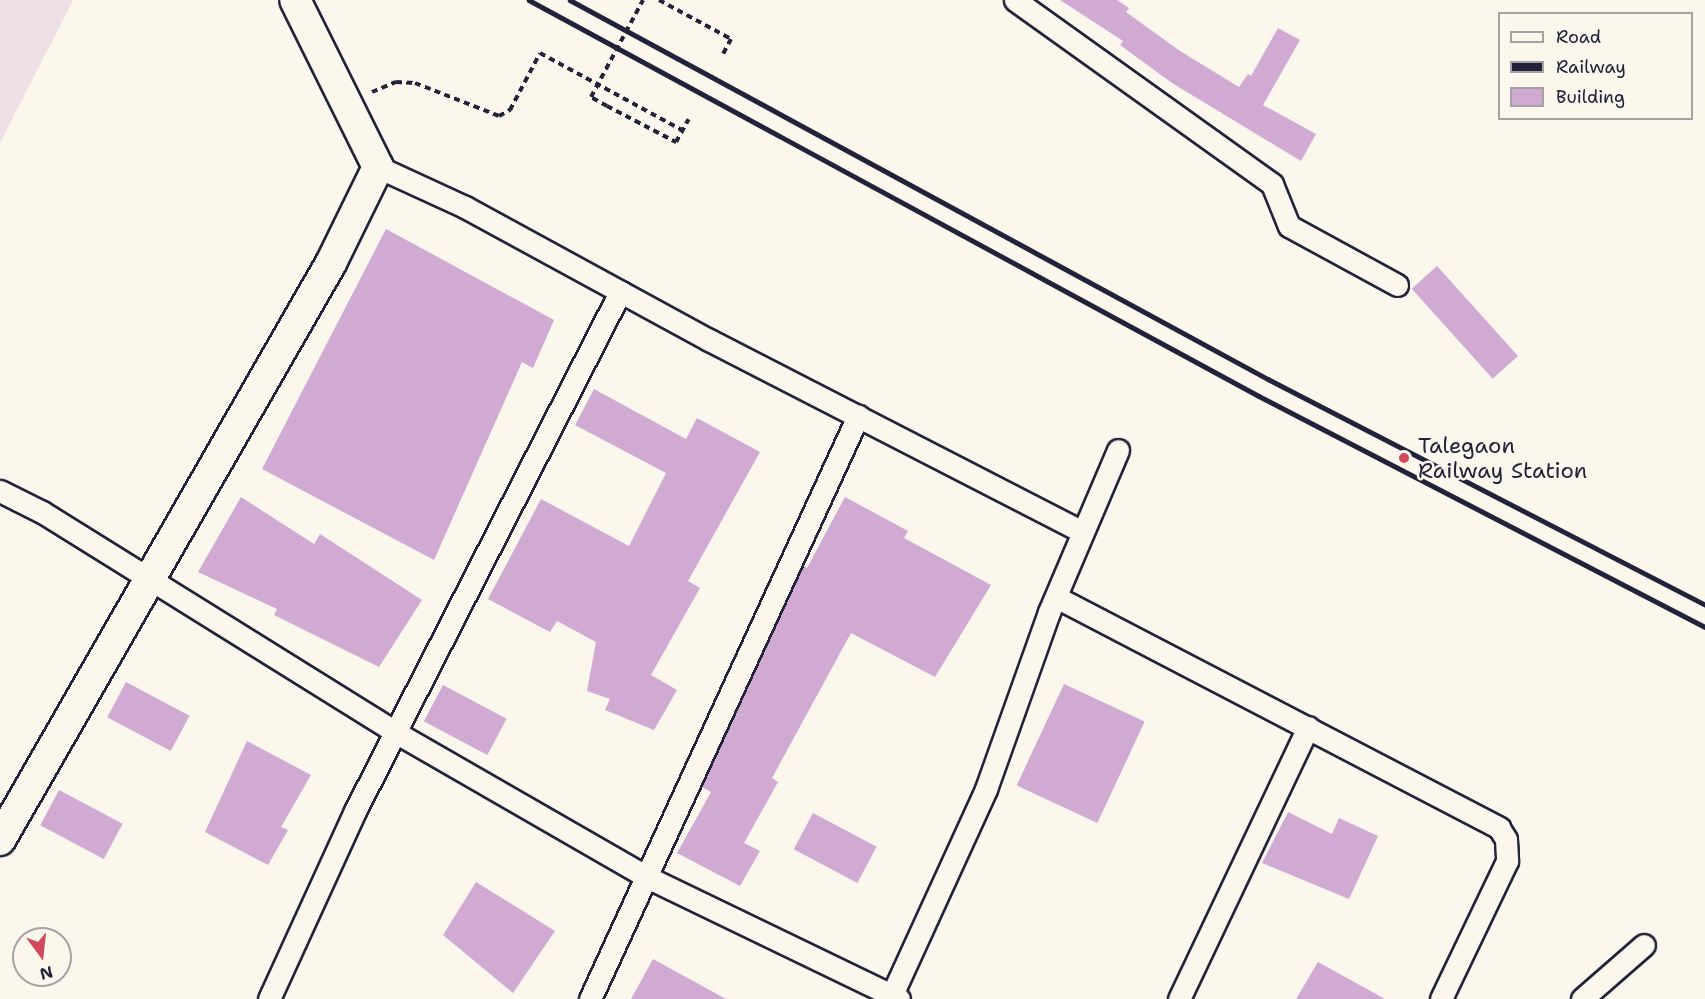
<!DOCTYPE html>
<style>
body{margin:0}
#map{position:relative;width:1705px;height:999px;overflow:hidden;background:#fbf7ec;font-family:"Shantell Sans",sans-serif}
div>[style]{position:absolute}
.built>*{inset:0;background:#eee0e4}
.building>*{inset:0;background:#d0aad3;transform-origin:0 0}
.path>*{height:4px;margin-top:-2px;transform-origin:0;background:repeating-linear-gradient(90deg,#22223b 0 6px,transparent 0 10.5px)}
.roads{filter:drop-shadow(2px 0 #22223b) drop-shadow(-2px 0 #22223b) drop-shadow(0 2px #22223b) drop-shadow(0 -2px #22223b)}
.street>*{height:21px;margin:-10.5px;padding:0 10.5px;transform-origin:10.5px;border-radius:10.5px;background:#fbf7ec}
.secondary>*{height:30px;margin:-15px;padding:0 15px;transform-origin:15px;border-radius:15px;background:#fbf7ec}
.rail>*{height:4.5px;margin:-2.25px;padding:0 2.25px;transform-origin:2.25px;border-radius:2.25px;background:#22223b}
.path-bridge>*{height:4px;margin-top:-2px;transform-origin:0;background:repeating-linear-gradient(90deg,#22223b 0 6px,transparent 0 10.5px)}
.dots>*{width:16px;height:16px;translate:-50% -50%;box-sizing:border-box;border:3px solid #fbf7ec;border-radius:50%}
span{translate:-50% -50%;white-space:nowrap;text-align:center;line-height:1.15;-webkit-text-stroke:5px #fbf7ec;paint-order:stroke}
.poi-label{font-size:22px;color:#22223b}
.left{translate:0 -50%;text-align:left}
.legend{position:absolute;left:1498px;top:12px;width:195px;height:108px;box-sizing:border-box;background:#fbf7ec;border:2px solid #a4a2a5;margin:0;padding:8px 10px;list-style:none;font-size:18px;color:#22223b}
.legend li{display:flex;align-items:center;gap:12px;height:30px}
.legend b{width:30px;border:2px solid #a4a2a5}
.north{position:absolute;left:12px;top:927px;width:60px;height:60px;box-sizing:border-box;background:#fbf7ec;border:2px solid #a4a2a5;border-radius:50%;rotate:165deg;font-size:16px;font-weight:700;line-height:24px;text-align:center;color:#22223b}
.north::after{content:'';display:block;margin:auto;width:21px;height:27px;background:#d1495b;clip-path:polygon(50% 0,100% 100%,50% 72%,0 100%)}
</style>
<div id="map">
<div class="built">
<div style="clip-path:polygon(0 0,73px 0,0 143px)"></div>
</div>
<div class="building">
<div style="clip-path:polygon(1060px 0,1117px 0,1129px 8px,1126px 12px,1180px 51px,1239px 87px,1248px 74px,1251px 76px,1278px 28px,1300px 40px,1263px 105px,1316px 134px,1301px 161px,1172px 83px,1120px 45px,1123px 41px)"></div>
<div style="clip-path:polygon(386px 229px,554px 320px,533px 368px,522px 362px,434px 560px,262px 469px)"></div>
<div style="left:1437px;top:266px;width:121px;height:34px;rotate:48deg"></div>
<div style="clip-path:polygon(594px 389px,686px 439px,697px 418px,760px 452px,688px 581px,700px 588px,651px 675px,677px 690px,654px 730px,605px 710px,610px 699px,587px 691px,596px 642px,557px 621px,550px 632px,488px 599px,541px 499px,629px 546px,666px 473px,575px 425px)"></div>
<div style="clip-path:polygon(241px 497px,314px 544px,320px 534px,422px 600px,379px 667px,274px 615px,277px 609px,198px 572px)"></div>
<div style="clip-path:polygon(845px 497px,908px 531px,904px 538px,991px 585px,935px 677px,851px 633px,772px 778px,778px 782px,744px 843px,760px 851px,740px 886px,677px 853px,711px 792px,702px 787px,803px 565px,807px 568px)"></div>
<div style="left:126px;top:682px;width:72px;height:40px;rotate:28deg"></div>
<div style="left:1064px;top:684px;width:89px;height:112px;rotate:25deg"></div>
<div style="left:443px;top:685px;width:72px;height:41px;rotate:28deg"></div>
<div style="clip-path:polygon(247px 741px,311px 775px,281px 827px,288px 830px,268px 865px,205px 832px)"></div>
<div style="left:59px;top:790px;width:72px;height:40px;rotate:28deg"></div>
<div style="clip-path:polygon(1288px 812px,1332px 834px,1339px 818px,1378px 836px,1349px 899px,1262px 863px)"></div>
<div style="left:813px;top:813px;width:72px;height:41px;rotate:28deg"></div>
<div style="clip-path:polygon(476px 882px,555px 931px,513px 993px,443px 935px)"></div>
<div style="clip-path:polygon(653px 959px,726px 999px,631px 999px)"></div>
<div style="clip-path:polygon(1318px 962px,1385px 999px,1296px 999px)"></div>
</div>
<div class="path">
<div style="left:659px;top:0;width:82px;rotate:28.4deg"></div>
<div style="left:731px;top:39px;width:17px;rotate:118deg"></div>
<div style="left:372px;top:92px;width:26px;rotate:-23deg"></div>
<div style="left:396px;top:82px;width:19px;rotate:3deg"></div>
<div style="left:415px;top:83px;width:90px;rotate:21.4deg"></div>
<div style="left:499px;top:116px;width:13px;rotate:-29deg"></div>
<div style="left:510px;top:110px;width:64px;rotate:-62.2deg"></div>
<div style="left:540px;top:53px;width:162px;rotate:28.5deg"></div>
<div style="left:607px;top:106px;width:78px;rotate:27.6deg"></div>
<div style="left:676px;top:142px;width:26px;rotate:-61deg"></div>
</div>
<div class="roads">
<div class="street">
<div style="left:1015px;top:0;width:316px;rotate:35.6deg"></div>
<div style="left:1272px;top:184px;width:45px;rotate:68deg"></div>
<div style="left:1289px;top:226px;width:123px;rotate:28.6deg"></div>
<div style="left:378px;top:167px;width:96px;rotate:24.7deg"></div>
<div style="left:465px;top:207px;width:278px;rotate:28.6deg"></div>
<div style="left:709px;top:340px;width:420px;rotate:27.2deg"></div>
<div style="left:0;top:491px;width:47px;rotate:26.6deg"></div>
<div style="left:42px;top:512px;width:416px;rotate:31.9deg"></div>
<div style="left:395px;top:732px;width:289px;rotate:29.9deg"></div>
<div style="left:645px;top:876px;width:282px;rotate:25.8deg"></div>
<div style="left:1056px;top:597px;width:500px;rotate:27.5deg"></div>
<div style="left:1499px;top:828px;width:13px;rotate:58deg"></div>
<div style="left:1506px;top:839px;width:22px;rotate:87deg"></div>
<div style="left:1507px;top:861px;width:153px;rotate:115.6deg"></div>
<div style="left:269px;top:999px;width:207px;rotate:-65.4deg"></div>
<div style="left:355px;top:811px;width:583px;rotate:-62.95deg"></div>
<div style="left:590px;top:999px;width:642px;rotate:-65.31deg"></div>
<div style="left:890px;top:999px;width:231px;rotate:-65.4deg"></div>
<div style="left:986px;top:789px;width:188px;rotate:-70.4deg"></div>
<div style="left:1049px;top:612px;width:176px;rotate:-66.9deg"></div>
<div style="left:1179px;top:999px;width:301px;rotate:-64.6deg"></div>
<div style="left:1582px;top:999px;width:82px;rotate:-41.1deg"></div>
</div>
<div class="secondary">
<div style="left:0;top:840px;width:665px;rotate:-60.16deg"></div>
<div style="left:331px;top:263px;width:107px;rotate:-63.9deg"></div>
<div style="left:378px;top:167px;width:186px;rotate:-116.4deg"></div>
</div>
</div>
<div class="rail">
<div style="left:529px;top:0;width:830px;rotate:28.48deg"></div>
<div style="left:1259px;top:396px;width:502px;rotate:27.38deg"></div>
<div style="left:570px;top:0;width:794px;rotate:28.5deg"></div>
<div style="left:1268px;top:379px;width:492px;rotate:27.3deg"></div>
</div>
<div class="path-bridge">
<div style="left:607px;top:106px;width:18px;rotate:-151deg"></div>
<div style="left:591px;top:97px;width:110px;rotate:-61.8deg"></div>
</div>
<div class="dots">
<div style="left:1404px;top:458px;background:#d1495b"></div>
</div>
<div class="poi-label">
<span class="left" style="left:1418px;top:458px">Talegaon<br>Railway Station</span>
</div>
<ul class="legend">
<li><b style="height:8px;background:#fbf7ec"></b>Road</li>
<li><b style="height:8px;background:#22223b"></b>Railway</li>
<li><b style="height:16px;background:#d0aad3"></b>Building</li>
</ul>
<div class="north">N</div>
</div>
